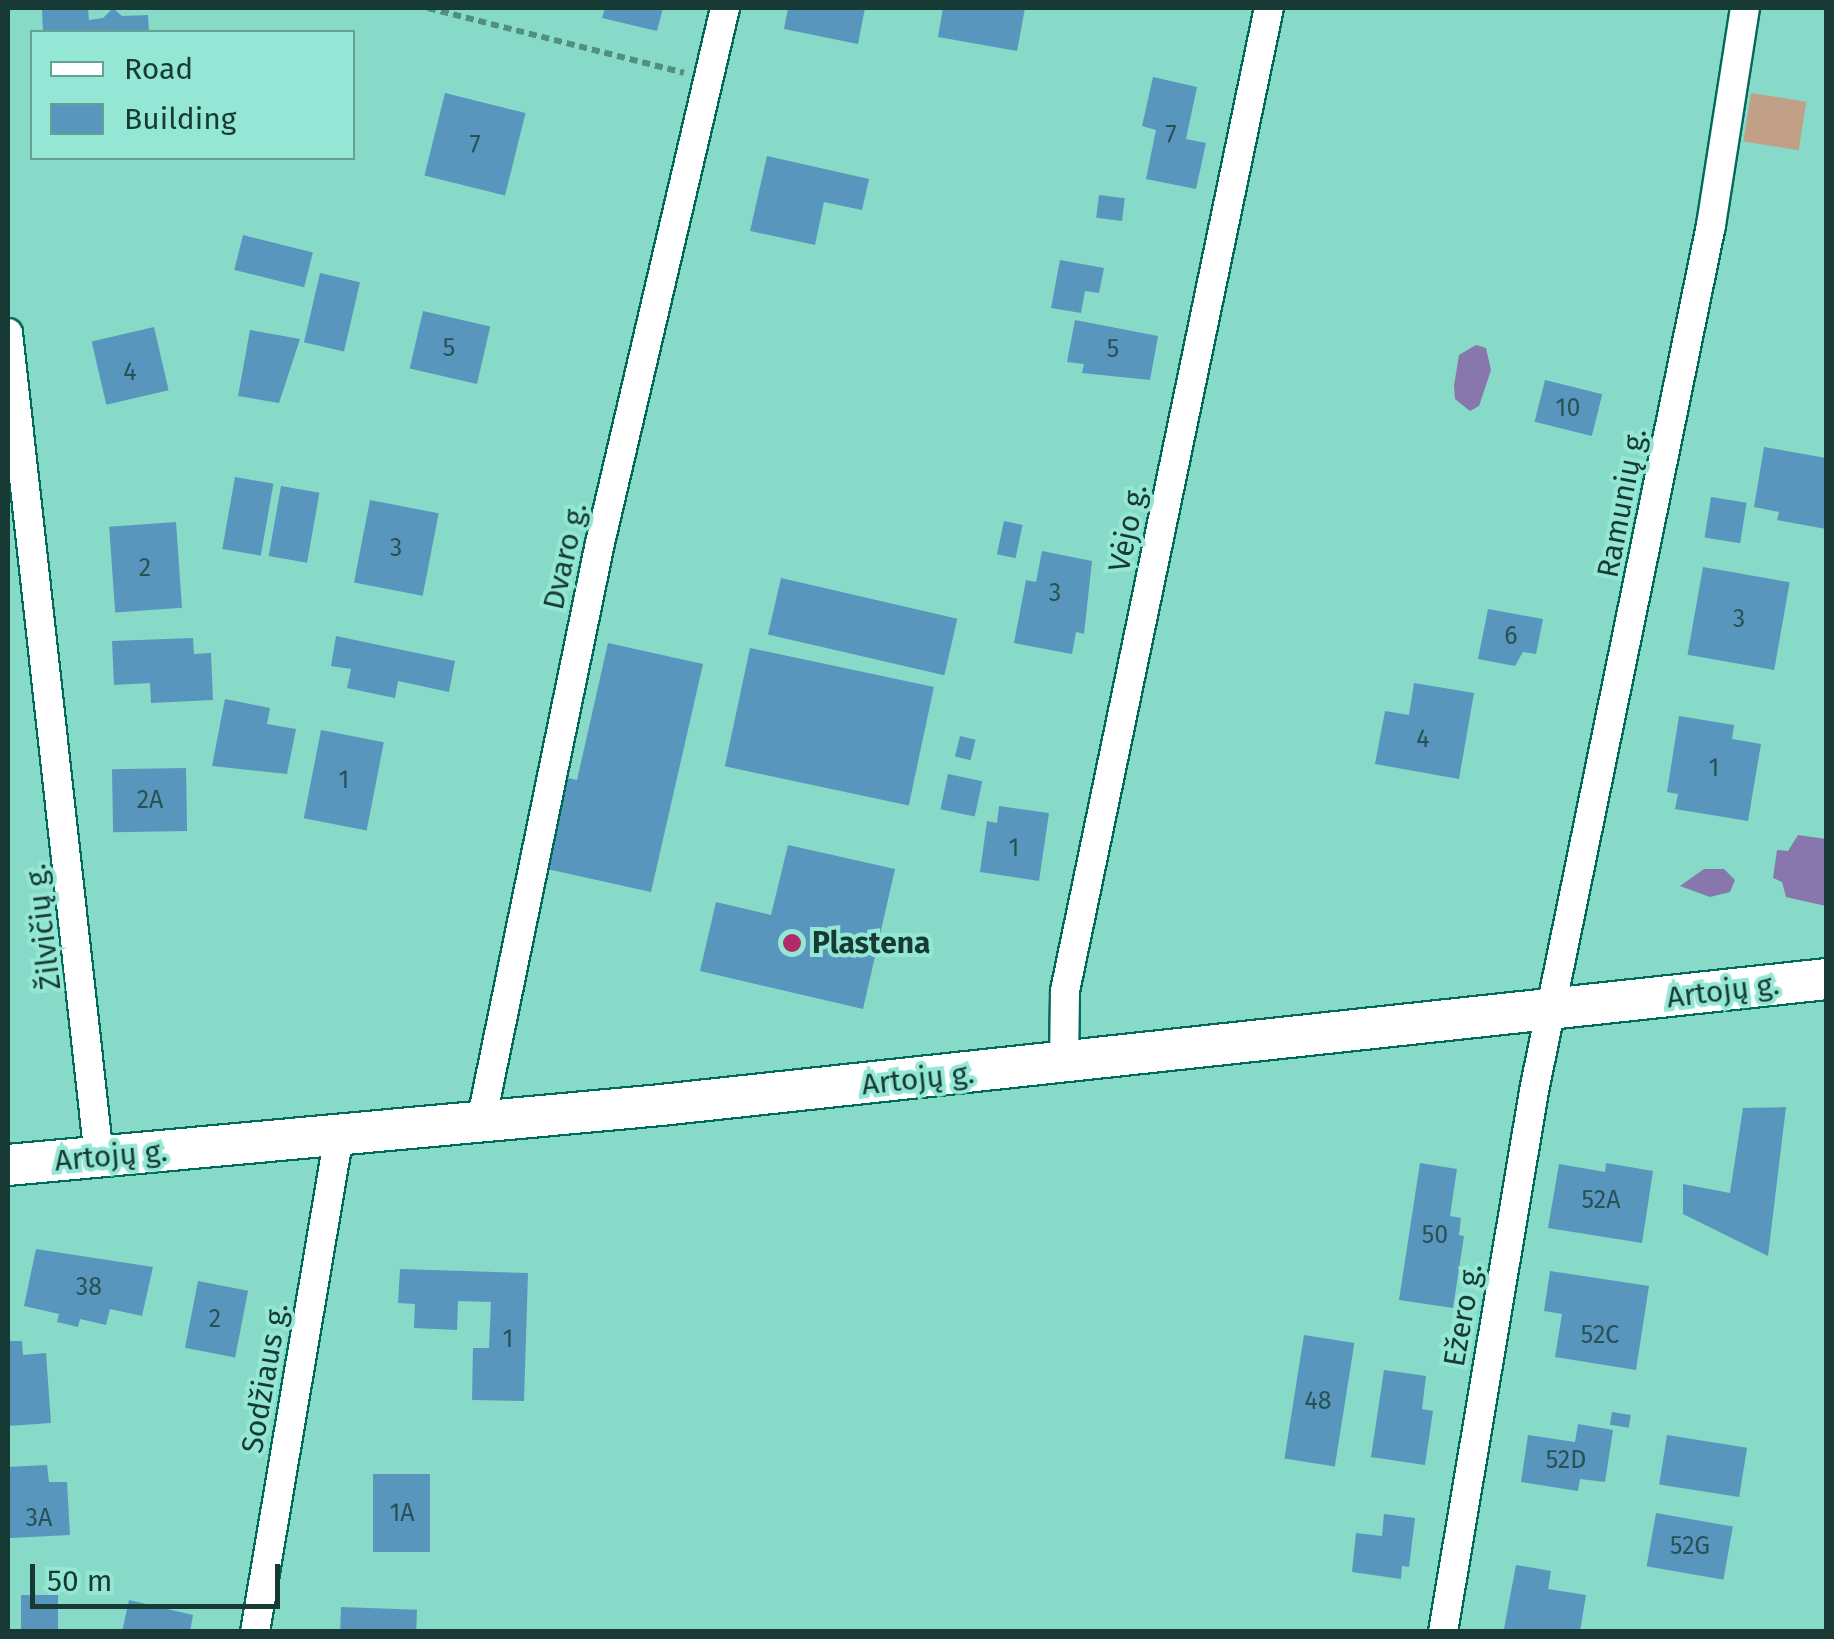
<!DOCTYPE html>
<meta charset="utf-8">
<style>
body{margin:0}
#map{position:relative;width:1834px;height:1639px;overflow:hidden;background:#86dac7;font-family:"Fira Sans",sans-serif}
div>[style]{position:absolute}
.green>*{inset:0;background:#c2a087;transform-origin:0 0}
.water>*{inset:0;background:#8777ac}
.building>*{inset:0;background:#5996bd;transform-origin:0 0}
.path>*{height:6px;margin-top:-3px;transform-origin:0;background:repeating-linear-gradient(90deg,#528f82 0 8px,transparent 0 13px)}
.roads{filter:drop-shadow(2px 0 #006a5b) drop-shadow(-2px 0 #006a5b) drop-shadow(0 2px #006a5b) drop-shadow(0 -2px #006a5b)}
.street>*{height:28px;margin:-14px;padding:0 14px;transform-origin:14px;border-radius:14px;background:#fff}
.secondary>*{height:40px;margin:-20px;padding:0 20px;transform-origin:20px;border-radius:20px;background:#fff}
.dots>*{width:28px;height:28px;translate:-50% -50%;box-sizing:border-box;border:5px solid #93e7d4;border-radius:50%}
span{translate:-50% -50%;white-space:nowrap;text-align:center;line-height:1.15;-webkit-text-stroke:8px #93e7d4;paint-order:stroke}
.number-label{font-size:25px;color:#285256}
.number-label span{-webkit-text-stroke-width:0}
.street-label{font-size:30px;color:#173b34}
.poi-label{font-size:30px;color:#173b34;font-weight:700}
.left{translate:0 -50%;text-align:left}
.frame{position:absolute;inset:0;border:10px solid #173b34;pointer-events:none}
.legend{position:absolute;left:30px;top:30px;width:325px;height:130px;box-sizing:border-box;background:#93e7d4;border:2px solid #61a294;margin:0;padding:12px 18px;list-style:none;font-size:30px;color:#173b34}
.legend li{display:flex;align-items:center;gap:20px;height:50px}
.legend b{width:50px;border:2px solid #61a294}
.scale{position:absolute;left:30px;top:1564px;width:250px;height:45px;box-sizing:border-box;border:5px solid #173b34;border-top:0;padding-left:12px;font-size:30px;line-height:35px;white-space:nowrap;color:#173b34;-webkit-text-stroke:8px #93e7d4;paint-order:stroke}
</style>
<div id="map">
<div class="green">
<div style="left:1751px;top:93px;width:56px;height:49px;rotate:9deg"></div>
</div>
<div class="water">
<div style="clip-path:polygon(1476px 345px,1486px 348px,1491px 370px,1479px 406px,1470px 411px,1455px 399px,1454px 386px,1459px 355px)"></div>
<div style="clip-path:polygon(1798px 835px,1826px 839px,1826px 906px,1786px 897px,1782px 882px,1773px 878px,1777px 850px,1788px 851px)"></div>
<div style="clip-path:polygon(1704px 869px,1724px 869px,1735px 880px,1730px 892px,1710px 897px,1680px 886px)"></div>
</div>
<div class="building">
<div style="clip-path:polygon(42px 8px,88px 8px,89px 20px,103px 18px,113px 8px,122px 16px,148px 15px,149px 32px,43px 32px)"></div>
<div style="clip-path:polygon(605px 8px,663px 8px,657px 31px,602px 18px)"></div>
<div style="clip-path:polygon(788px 8px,865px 8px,858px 44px,784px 29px)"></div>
<div style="clip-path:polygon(943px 8px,1025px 8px,1017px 51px,938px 37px)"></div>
<div style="clip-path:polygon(1153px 77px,1197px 87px,1186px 139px,1206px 143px,1196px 189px,1146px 179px,1156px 130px,1142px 126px)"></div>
<div style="left:445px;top:93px;width:83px;height:85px;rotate:14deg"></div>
<div style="clip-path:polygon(767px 156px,869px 179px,862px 210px,824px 202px,815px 245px,750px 231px)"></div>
<div style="left:1099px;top:195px;width:26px;height:23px;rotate:7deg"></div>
<div style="left:243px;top:235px;width:72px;height:36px;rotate:14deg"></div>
<div style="clip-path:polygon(1060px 260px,1104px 268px,1099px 293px,1085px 291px,1081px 313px,1051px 308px)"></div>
<div style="left:320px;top:273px;width:41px;height:71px;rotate:13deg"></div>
<div style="left:423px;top:311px;width:69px;height:59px;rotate:13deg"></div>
<div style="clip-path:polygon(1075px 320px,1158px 336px,1150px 380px,1082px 373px,1084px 364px,1067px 362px)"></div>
<div style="left:154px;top:327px;width:65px;height:64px;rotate:77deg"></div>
<div style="clip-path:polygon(250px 330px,300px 339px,279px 403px,238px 396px)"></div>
<div style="left:1545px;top:380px;width:59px;height:43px;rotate:14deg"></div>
<div style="clip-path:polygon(1764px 447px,1826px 458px,1826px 529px,1777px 520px,1779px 512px,1754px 507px)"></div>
<div style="left:235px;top:477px;width:39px;height:73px;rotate:10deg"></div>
<div style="left:281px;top:486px;width:39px;height:71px;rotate:10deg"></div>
<div style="left:1711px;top:497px;width:36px;height:41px;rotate:9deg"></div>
<div style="left:370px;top:500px;width:70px;height:84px;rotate:11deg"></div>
<div style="left:1004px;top:521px;width:19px;height:34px;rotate:12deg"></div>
<div style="left:176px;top:522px;width:86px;height:67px;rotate:86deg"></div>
<div style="clip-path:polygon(1042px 551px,1092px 561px,1084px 634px,1076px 632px,1072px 654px,1014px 643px,1026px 580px,1036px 582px)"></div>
<div style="left:1703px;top:567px;width:88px;height:89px;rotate:10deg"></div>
<div style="left:781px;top:578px;width:181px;height:58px;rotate:13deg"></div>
<div style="clip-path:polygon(1488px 609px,1543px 619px,1536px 654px,1523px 652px,1515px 666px,1478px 659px)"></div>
<div style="clip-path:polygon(336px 636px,455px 661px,449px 692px,398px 681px,395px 698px,347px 688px,351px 669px,331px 666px)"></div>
<div style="clip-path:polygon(193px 638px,194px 654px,211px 653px,213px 700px,151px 703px,150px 683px,114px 685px,112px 641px)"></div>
<div style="clip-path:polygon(608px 643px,703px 664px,651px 892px,547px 869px,568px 778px,577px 780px)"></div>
<div style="left:750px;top:648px;width:188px;height:121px;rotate:12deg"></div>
<div style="clip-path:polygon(1414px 683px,1474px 693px,1459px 779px,1375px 764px,1385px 711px,1409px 715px)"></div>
<div style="clip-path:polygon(225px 699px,270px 708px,267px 724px,296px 729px,287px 774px,212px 766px)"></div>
<div style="clip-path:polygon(1679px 716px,1734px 725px,1732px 739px,1761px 744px,1748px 821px,1675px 809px,1678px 794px,1667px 792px)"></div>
<div style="left:321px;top:730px;width:64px;height:90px;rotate:11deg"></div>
<div style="left:960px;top:736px;width:16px;height:21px;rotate:14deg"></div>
<div style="left:186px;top:768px;width:63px;height:74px;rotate:89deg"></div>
<div style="left:948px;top:774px;width:35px;height:36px;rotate:12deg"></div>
<div style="clip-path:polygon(999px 806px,1049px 813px,1039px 881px,980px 872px,987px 821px,997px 823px)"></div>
<div style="clip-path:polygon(788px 845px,895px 869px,863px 1009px,700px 971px,716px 902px,771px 915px)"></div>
<div style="clip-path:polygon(1786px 1107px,1768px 1256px,1683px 1214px,1683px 1184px,1730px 1193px,1743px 1108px)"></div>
<div style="clip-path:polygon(1420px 1163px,1457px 1169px,1450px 1216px,1461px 1218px,1459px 1235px,1464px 1236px,1453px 1308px,1399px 1300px)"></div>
<div style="clip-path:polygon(1606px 1163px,1653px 1171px,1642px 1243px,1548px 1228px,1559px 1164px,1605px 1172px)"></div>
<div style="clip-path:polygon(36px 1249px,153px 1267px,142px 1316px,110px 1309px,106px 1325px,80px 1319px,78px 1327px,57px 1322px,59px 1314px,24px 1306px)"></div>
<div style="clip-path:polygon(400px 1269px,528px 1273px,524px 1401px,472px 1400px,473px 1348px,489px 1348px,491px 1302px,458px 1301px,457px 1330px,414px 1328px,415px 1304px,398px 1303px)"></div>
<div style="clip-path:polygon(1550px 1271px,1649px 1286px,1636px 1370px,1555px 1357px,1562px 1314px,1544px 1311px)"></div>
<div style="left:198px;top:1281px;width:51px;height:68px;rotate:11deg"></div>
<div style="left:1304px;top:1335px;width:51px;height:125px;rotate:9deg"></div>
<div style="clip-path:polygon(8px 1341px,22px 1341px,23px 1355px,46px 1353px,51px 1423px,8px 1426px)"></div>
<div style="clip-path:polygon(1384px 1370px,1426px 1376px,1422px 1409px,1433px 1411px,1425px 1465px,1371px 1457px)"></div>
<div style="left:1612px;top:1412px;width:19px;height:13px;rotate:9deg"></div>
<div style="clip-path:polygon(1578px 1424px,1613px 1430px,1605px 1482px,1580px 1479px,1578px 1491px,1521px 1482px,1528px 1435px,1575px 1442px)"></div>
<div style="left:1667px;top:1435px;width:81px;height:50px;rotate:9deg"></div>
<div style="clip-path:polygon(47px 1465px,49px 1482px,67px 1482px,70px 1535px,10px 1538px,8px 1467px)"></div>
<div style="left:373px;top:1474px;width:57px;height:78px"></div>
<div style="left:1656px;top:1513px;width:78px;height:54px;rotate:10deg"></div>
<div style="clip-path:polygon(1384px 1514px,1415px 1518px,1409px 1567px,1402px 1566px,1401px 1579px,1352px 1572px,1356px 1533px,1382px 1536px)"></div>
<div style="clip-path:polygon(1516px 1565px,1551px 1571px,1548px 1589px,1586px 1595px,1580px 1632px,1504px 1629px)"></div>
<div style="left:21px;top:1595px;width:37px;height:37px"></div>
<div style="clip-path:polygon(129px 1600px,193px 1615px,190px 1632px,122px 1632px)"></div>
<div style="left:341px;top:1607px;width:76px;height:25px;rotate:2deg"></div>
</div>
<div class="path">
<div style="left:428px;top:8px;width:264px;rotate:14.2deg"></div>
</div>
<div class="roads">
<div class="street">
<div style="left:8px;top:333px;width:829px;rotate:83.7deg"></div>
<div style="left:1064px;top:1064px;width:73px;rotate:-89.2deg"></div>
<div style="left:1065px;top:991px;width:1004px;rotate:-78.28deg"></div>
<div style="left:481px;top:1122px;width:591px;rotate:-78.39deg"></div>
<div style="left:600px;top:543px;width:549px;rotate:-76.85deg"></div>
<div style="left:255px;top:1632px;width:504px;rotate:-80.41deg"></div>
<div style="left:1443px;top:1632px;width:549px;rotate:-80.45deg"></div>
<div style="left:1534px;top:1091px;width:884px;rotate:-78.45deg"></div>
<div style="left:1711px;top:225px;width:220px;rotate:-81.1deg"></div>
</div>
<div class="secondary">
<div style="left:8px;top:1165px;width:656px;rotate:-5.25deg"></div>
<div style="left:661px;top:1105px;width:1172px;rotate:-6.17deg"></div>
</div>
</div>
<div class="dots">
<div style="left:792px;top:943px;background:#b32a68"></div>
</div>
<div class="number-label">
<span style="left:1171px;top:134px">7</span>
<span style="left:475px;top:144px">7</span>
<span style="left:449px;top:348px">5</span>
<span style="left:1113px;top:349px">5</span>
<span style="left:130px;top:372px">4</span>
<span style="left:1568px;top:408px">10</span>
<span style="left:396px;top:548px">3</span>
<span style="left:145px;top:568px">2</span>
<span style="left:1055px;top:593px">3</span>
<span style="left:1739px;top:619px">3</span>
<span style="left:1511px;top:636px">6</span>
<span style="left:1423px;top:739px">4</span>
<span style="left:1714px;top:768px">1</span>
<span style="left:344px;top:780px">1</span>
<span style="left:150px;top:800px">2A</span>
<span style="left:1014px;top:848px">1</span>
<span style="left:1601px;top:1200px">52A</span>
<span style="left:1435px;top:1235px">50</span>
<span style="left:89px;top:1287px">38</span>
<span style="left:215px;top:1319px">2</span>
<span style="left:1600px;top:1335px">52C</span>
<span style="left:508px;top:1339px">1</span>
<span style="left:1318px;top:1401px">48</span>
<span style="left:1566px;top:1460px">52D</span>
<span style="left:402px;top:1513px">1A</span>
<span style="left:39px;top:1518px">3A</span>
<span style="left:1690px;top:1546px">52G</span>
</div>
<div class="street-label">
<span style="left:1622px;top:503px;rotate:-79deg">Ramunių g.</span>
<span style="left:1128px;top:528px;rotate:-78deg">Vėjo g.</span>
<span style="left:565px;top:556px;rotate:-77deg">Dvaro g.</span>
<span style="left:43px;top:927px;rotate:-97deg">Žilvičių g.</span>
<span style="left:1723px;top:991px;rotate:-7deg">Artojų g.</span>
<span style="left:918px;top:1079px;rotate:-6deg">Artojų g.</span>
<span style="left:111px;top:1156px;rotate:-5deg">Artojų g.</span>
<span style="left:1463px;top:1315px;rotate:-80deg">Ežero g.</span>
<span style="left:265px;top:1378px;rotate:-80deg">Sodžiaus g.</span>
</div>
<div class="poi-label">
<span class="left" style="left:812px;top:943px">Plastena</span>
</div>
<div class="frame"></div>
<ul class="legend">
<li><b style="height:12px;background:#fff"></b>Road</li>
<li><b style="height:28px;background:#5996bd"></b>Building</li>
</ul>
<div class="scale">50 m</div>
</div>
